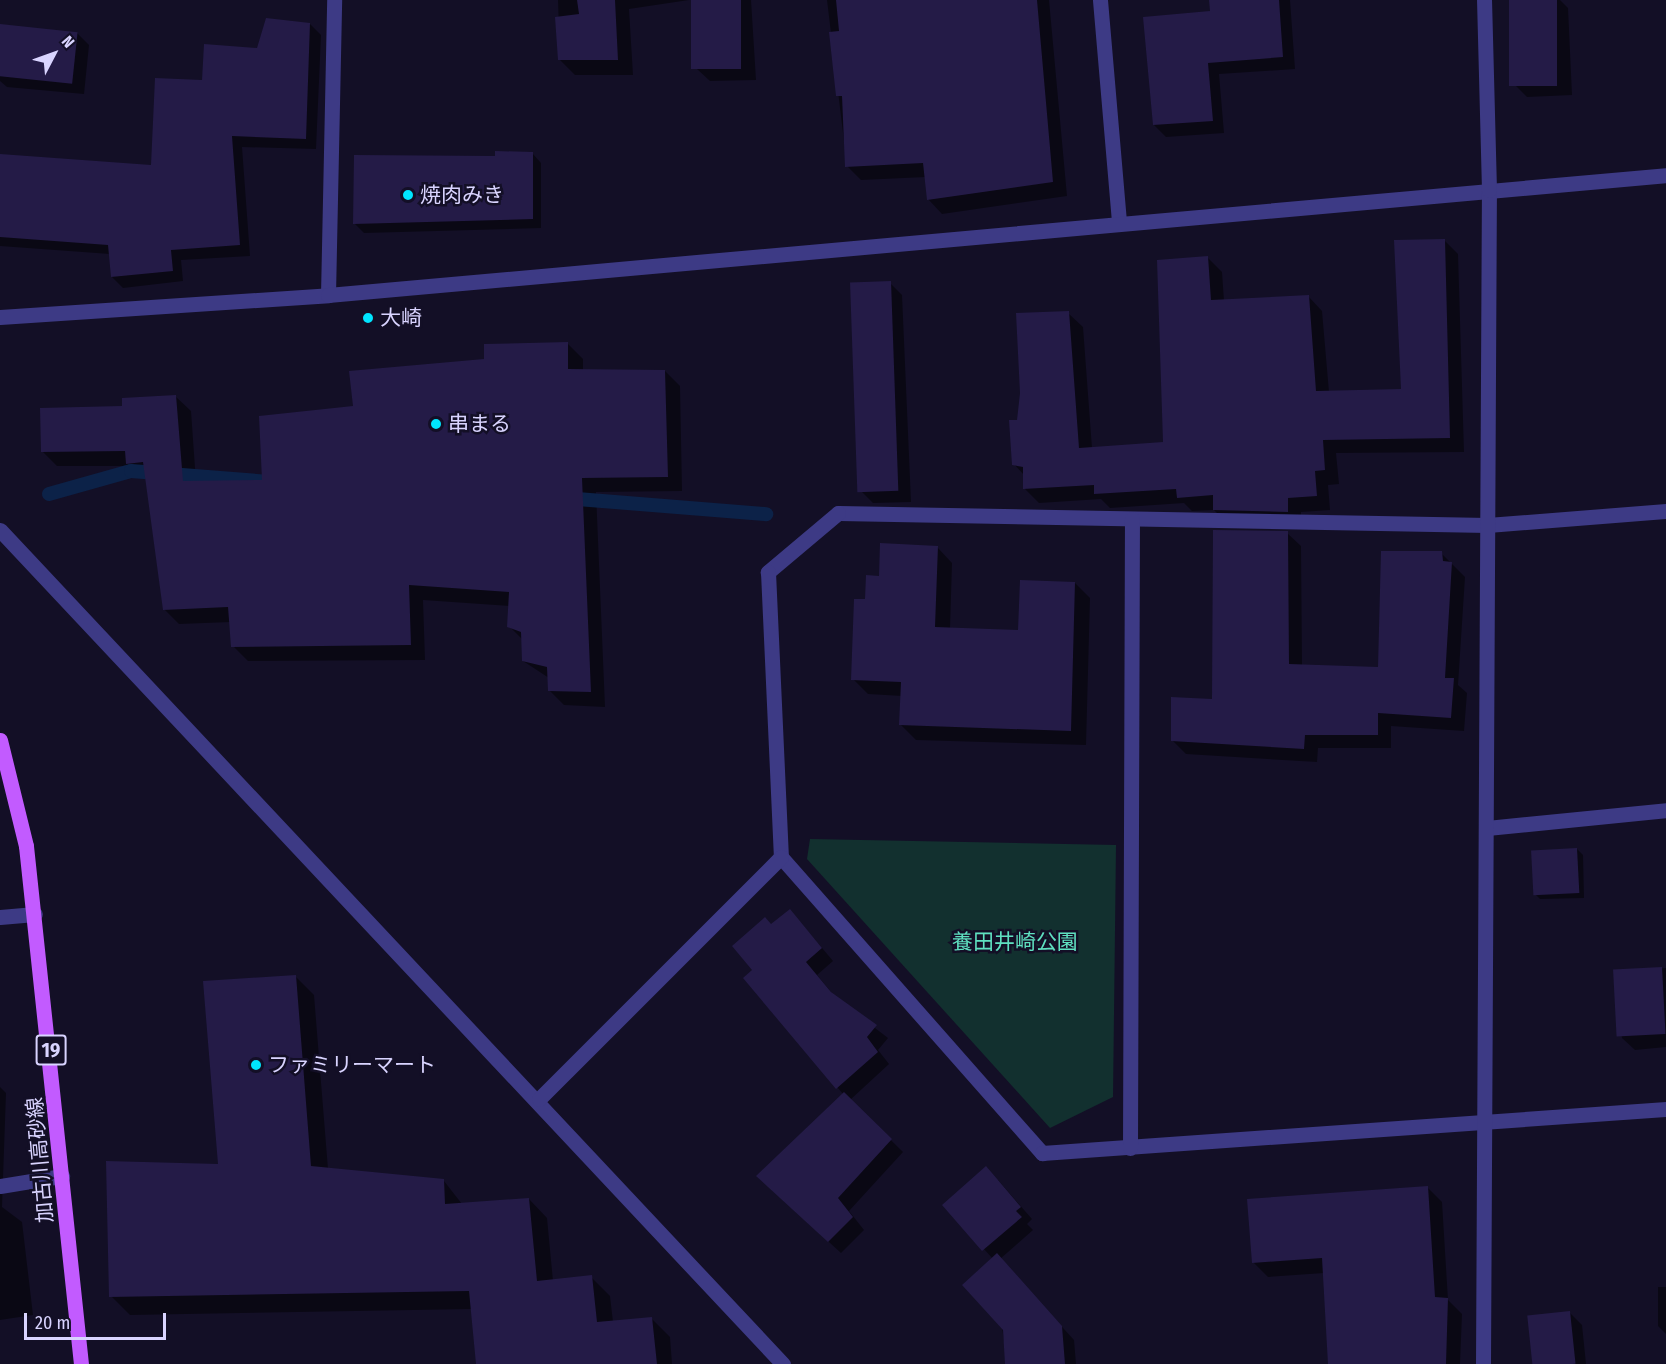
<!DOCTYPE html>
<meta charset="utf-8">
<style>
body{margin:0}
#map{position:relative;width:1666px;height:1364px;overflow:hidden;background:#130f26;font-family:"Fira Sans Condensed","Noto Sans JP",sans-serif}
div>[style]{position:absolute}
.green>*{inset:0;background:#12302f}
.shadow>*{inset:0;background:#0007}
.stream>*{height:14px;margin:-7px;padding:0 7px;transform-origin:7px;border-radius:7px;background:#0c2248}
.building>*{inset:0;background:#241b47;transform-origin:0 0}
.minor>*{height:15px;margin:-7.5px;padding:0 7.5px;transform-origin:7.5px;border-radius:7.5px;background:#3d3a85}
.major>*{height:15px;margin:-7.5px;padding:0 7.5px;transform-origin:7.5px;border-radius:7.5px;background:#c25bff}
.dots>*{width:16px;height:16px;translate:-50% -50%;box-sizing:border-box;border:3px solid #130f26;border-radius:50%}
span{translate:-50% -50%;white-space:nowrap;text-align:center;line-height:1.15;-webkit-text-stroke:5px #130f26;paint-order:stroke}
.shield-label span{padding:2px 4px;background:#130f26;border:2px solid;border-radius:4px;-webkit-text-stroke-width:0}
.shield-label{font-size:20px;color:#d9d4ff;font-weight:700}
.poi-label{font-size:21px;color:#d9d4ff}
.left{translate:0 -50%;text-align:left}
.park-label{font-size:21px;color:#5fe0c0}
.street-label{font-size:21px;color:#d9d4ff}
.north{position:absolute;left:24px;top:24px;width:60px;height:60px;-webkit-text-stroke:4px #130f26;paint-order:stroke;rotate:49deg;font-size:16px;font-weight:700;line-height:24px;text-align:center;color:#d9d4ff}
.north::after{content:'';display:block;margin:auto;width:21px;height:27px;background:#d9d4ff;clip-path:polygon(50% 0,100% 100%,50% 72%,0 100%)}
.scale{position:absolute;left:24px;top:1313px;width:142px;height:27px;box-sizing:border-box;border:3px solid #d9d4ff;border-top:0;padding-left:8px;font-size:18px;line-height:21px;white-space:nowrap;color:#d9d4ff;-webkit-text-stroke:4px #130f26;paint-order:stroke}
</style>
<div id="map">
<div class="green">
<div style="clip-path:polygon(810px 839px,1116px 845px,1113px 1097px,1050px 1128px,807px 859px)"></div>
</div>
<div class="shadow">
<div style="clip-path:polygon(558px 0,689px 0,629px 9px,633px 75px,575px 75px,560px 60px)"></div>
<div style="clip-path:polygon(693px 0,751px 0,756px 80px,710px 81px,697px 69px)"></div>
<div style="clip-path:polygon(827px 0,1049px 0,1067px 196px,942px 214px,928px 199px,926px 177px,861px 180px,847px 166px)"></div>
<div style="clip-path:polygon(1212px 0,1290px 0,1295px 69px,1219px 74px,1224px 133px,1166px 137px,1154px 125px,1212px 12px)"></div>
<div style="clip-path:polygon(1510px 0,1560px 0,1568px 8px,1572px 95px,1527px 97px,1515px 85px)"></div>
<div style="clip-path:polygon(310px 24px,321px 35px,316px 149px,242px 147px,250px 256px,181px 260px,183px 281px,123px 288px,112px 277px,110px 254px,0 246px,0 155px,153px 166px,203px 81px)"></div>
<div style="clip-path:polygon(0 25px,77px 33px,89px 45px,84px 94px,7px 87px,0 81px)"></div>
<div style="clip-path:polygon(532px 153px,541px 163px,541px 228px,364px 233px,355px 224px,497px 158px)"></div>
<div style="clip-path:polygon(1444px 240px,1458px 254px,1464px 452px,1336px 453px,1339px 484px,1328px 485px,1330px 510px,1301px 512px,1301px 525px,1228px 524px,1214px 510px,1192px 511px,1184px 503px,1110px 508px,1101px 499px,1039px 503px,1025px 489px,1024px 475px,1014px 464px,1018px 422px,1068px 313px,1083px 327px,1092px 448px,1165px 444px,1208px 258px,1222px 272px,1224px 301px,1308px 296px,1322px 311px,1329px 392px,1402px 391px)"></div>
<div style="clip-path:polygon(890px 283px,902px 295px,911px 502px,873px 503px,861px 491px)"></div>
<div style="clip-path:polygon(568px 344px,583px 359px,583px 371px,665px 371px,680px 386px,682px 491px,596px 492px,605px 707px,564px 705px,549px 690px,549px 678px,523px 661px,523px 640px,509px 626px,510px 606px,423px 600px,425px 660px,248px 661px,233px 646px,231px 622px,179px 624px,164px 609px,146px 478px,130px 466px,57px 466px,42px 451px,124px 408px,175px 396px,191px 411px,196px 482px,263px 481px,355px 407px,486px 361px)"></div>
<div style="clip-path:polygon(1287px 533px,1301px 546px,1302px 666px,1379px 669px,1441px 553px,1465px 577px,1458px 685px,1467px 693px,1464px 731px,1391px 726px,1391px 748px,1318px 748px,1317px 762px,1186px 754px,1172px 740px,1214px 701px)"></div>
<div style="clip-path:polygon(937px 547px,952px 563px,950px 629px,1020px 631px,1075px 583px,1090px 598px,1086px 745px,916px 740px,901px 725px,902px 696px,868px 694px,853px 679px,867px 601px,881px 578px)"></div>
<div style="clip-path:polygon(1577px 849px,1583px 855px,1584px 898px,1540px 899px,1534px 893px)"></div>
<div style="clip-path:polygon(801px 923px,833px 961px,817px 975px,836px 998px,888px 1038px,878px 1050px,889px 1064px,850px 1100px,903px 1152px,849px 1211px,864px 1230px,841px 1253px,770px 1188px,843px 1094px,745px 978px,755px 970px,771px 925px)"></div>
<div style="clip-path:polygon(1666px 968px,1666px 1047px,1635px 1050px,1622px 1038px,1615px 973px)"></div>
<div style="clip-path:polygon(295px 976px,314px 995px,328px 1169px,444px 1181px,462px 1204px,529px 1199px,547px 1218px,553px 1281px,591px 1277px,610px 1296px,613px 1322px,651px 1318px,670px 1337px,672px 1364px,478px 1364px,472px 1309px,130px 1315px,111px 1296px,220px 1166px)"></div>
<div style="clip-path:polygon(0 1087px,6px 1093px,2px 1207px,22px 1222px,33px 1315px,0 1320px)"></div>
<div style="clip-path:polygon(998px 1180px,1032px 1219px,1027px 1224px,1033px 1230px,1000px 1259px,1074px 1340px,1076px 1364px,1007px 1364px,993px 1259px,944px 1205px)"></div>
<div style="clip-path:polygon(1428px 1188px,1442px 1202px,1448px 1300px,1462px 1314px,1460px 1364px,1329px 1364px,1324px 1273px,1268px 1277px,1253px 1262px)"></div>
<div style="clip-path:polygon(1658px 1287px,1666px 1287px,1666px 1334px,1658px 1326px)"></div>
<div style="clip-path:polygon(1570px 1313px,1582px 1325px,1586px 1364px,1534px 1364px)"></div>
</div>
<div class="stream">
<div style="left:49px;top:494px;width:85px;rotate:-15.7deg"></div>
<div style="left:131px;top:471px;width:139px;rotate:4.5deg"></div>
<div style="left:565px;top:498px;width:202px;rotate:4.6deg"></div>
</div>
<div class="building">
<div style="clip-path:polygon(577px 0,615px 0,618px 60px,558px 60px,555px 17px,579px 14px)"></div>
<div style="left:691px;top:0;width:50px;height:69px"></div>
<div style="clip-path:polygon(836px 0,1037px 0,1053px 182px,927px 200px,923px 163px,845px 167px,842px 96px,836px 96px,829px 32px,839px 31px)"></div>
<div style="clip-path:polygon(1209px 0,1279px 0,1283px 57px,1208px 63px,1213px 121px,1153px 125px,1143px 17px,1210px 11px)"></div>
<div style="left:1509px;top:0;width:48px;height:86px"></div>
<div style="clip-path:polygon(266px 18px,310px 23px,306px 139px,232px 136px,240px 245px,171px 250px,173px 271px,111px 277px,108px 245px,0 237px,0 154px,151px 165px,155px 78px,202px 80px,204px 44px,257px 48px)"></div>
<div style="left:0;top:24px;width:78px;height:52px;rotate:6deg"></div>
<div style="clip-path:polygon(495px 151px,533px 152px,533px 219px,353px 224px,354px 155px,495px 156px)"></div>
<div style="clip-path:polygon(1445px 239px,1450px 438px,1323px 440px,1325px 470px,1315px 471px,1317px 496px,1288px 498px,1288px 512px,1213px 510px,1213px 495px,1177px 498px,1176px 489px,1094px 494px,1094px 485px,1023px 489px,1023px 467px,1012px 465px,1009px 420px,1017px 420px,1020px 393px,1016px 313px,1069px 311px,1079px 448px,1163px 442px,1157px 260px,1208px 256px,1211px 300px,1309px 295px,1316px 391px,1401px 389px,1394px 240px)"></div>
<div style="left:891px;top:281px;width:210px;height:41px;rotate:88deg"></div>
<div style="clip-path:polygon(568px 342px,568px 369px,665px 370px,668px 477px,582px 478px,591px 692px,548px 691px,547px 667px,522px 661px,521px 632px,507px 627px,509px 592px,409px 585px,411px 645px,231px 647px,228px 607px,163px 610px,143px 462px,126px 464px,125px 451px,41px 452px,40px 408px,122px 406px,122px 398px,176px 395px,183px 481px,262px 480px,259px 416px,353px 406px,349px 371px,484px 359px,484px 344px)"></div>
<div style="clip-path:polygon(1213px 530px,1288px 531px,1289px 664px,1378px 667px,1381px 551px,1442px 551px,1443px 561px,1452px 562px,1445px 678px,1454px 678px,1451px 718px,1378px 713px,1378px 735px,1305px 735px,1304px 749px,1171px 741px,1171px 697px,1212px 699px)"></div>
<div style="clip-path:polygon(880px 543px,938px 546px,935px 627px,1018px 630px,1020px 580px,1075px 582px,1071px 731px,899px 725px,901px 682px,851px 680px,854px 599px,865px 599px,866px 575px,879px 576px)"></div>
<div style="left:1577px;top:848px;width:45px;height:46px;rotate:87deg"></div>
<div style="clip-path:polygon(790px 909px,822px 948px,806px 962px,831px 992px,877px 1025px,867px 1037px,878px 1052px,836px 1089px,743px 978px,752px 970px,732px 946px,765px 917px,771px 924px)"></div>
<div style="left:1662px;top:967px;width:67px;height:49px;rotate:87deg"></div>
<div style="clip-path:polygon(296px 975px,311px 1166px,444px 1179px,445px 1204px,529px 1198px,537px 1281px,592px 1275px,597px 1322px,652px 1317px,657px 1364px,476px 1364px,469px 1291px,109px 1297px,106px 1161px,218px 1164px,203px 981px)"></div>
<div style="clip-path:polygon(844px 1092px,892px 1139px,838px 1198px,853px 1217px,828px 1242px,756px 1176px)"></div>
<div style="clip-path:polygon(986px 1166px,1021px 1207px,1016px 1211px,1022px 1217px,982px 1251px,942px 1205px)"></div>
<div style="clip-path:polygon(1428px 1186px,1435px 1297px,1448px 1298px,1446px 1364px,1328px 1364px,1322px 1258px,1252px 1263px,1247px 1199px)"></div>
<div style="clip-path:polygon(997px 1253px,1062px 1326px,1065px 1364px,1005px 1364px,1003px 1330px,962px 1285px)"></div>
<div style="left:1570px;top:1311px;width:53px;height:43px;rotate:84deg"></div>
</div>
<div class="minor">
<div style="left:1100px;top:0;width:224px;rotate:85.1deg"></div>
<div style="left:328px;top:295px;width:295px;rotate:-88.8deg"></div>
<div style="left:0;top:317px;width:329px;rotate:-3.8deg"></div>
<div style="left:328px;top:295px;width:1343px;rotate:-5.12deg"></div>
<div style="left:1666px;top:511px;width:179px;rotate:175.5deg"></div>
<div style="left:1488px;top:525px;width:650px;rotate:-178.94deg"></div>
<div style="left:838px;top:513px;width:92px;rotate:139.9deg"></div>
<div style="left:768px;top:572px;width:285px;rotate:87.4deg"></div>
<div style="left:781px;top:857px;width:395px;rotate:48.6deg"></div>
<div style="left:1042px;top:1153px;width:626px;rotate:-4.03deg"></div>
<div style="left:0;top:530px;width:1144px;rotate:46.81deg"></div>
<div style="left:1487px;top:828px;width:180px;rotate:-5.7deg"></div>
<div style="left:0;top:917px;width:35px;rotate:-5deg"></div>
<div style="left:539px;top:1099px;width:342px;rotate:-45deg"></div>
<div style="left:1130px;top:1148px;width:629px;rotate:-89.82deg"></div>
<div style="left:0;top:1186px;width:63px;rotate:-9.2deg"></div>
<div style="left:1483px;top:1364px;width:1174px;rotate:-89.71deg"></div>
<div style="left:1489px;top:190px;width:190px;rotate:-91.5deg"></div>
</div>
<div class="major">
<div style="left:0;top:740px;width:109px;rotate:76.2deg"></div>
<div style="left:26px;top:846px;width:521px;rotate:83.94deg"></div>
</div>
<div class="dots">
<div style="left:408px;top:195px;background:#00e5ff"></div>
<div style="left:368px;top:318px;background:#00e5ff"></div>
<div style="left:436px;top:424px;background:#00e5ff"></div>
<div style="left:256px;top:1065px;background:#00e5ff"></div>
</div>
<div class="shield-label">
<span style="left:51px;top:1050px">19</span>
</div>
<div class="poi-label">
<span class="left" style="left:420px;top:195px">焼肉みき</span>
<span class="left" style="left:380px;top:318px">大崎</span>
<span class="left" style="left:448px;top:424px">串まる</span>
<span class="left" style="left:268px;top:1065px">ファミリーマート</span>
</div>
<div class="park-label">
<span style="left:1015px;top:942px">養田井崎公園</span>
</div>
<div class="street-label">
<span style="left:40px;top:1160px;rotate:-95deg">加古川高砂線</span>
</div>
<div class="north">N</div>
<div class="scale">20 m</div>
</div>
